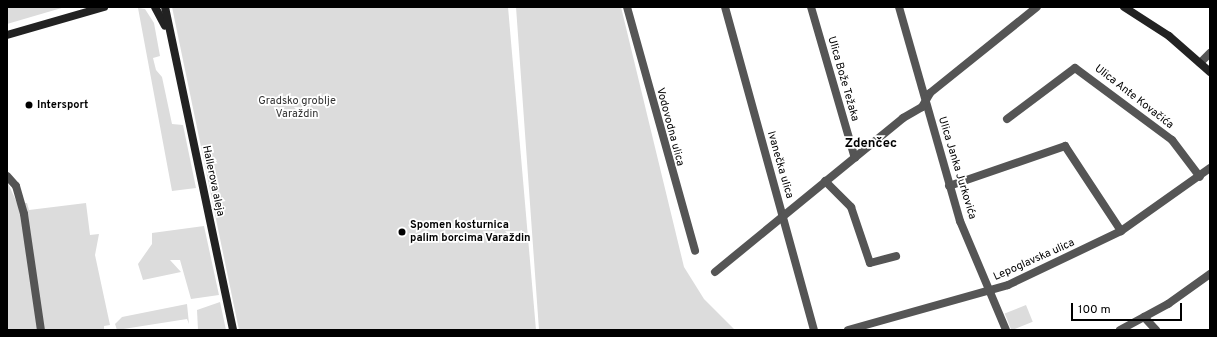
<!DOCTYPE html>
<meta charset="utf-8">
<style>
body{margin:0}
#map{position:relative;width:1217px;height:337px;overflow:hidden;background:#fff;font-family:Overpass,sans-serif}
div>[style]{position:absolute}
.green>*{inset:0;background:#dcdcdc;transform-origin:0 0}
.minor>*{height:8px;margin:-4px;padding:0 4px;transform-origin:4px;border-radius:4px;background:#555}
.secondary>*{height:8px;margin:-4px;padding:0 4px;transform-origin:4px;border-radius:4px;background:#222}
.dots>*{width:11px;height:11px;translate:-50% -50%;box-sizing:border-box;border:2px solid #fff;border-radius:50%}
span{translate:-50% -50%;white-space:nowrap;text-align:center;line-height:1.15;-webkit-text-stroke:3.5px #fff;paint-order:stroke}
.street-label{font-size:11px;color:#000}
.park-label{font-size:11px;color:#333}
.poi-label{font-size:11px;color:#000;font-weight:700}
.left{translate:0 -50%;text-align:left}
.quarter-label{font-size:13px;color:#000;font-weight:700}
.frame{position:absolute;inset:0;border:8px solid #000;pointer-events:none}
.scale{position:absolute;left:1071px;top:303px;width:111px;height:18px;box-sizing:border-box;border:2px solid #000;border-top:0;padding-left:5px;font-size:12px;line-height:14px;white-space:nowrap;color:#000;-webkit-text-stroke:3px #fff;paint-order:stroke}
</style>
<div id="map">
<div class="green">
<div style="clip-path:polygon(7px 7px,65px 7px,7px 24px)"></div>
<div style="clip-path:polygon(172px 7px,508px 7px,536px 330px,239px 330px)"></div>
<div style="clip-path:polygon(516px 7px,621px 7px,684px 267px,704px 299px,735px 330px,539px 330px)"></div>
<div style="clip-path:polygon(138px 8px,145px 9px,154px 23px,160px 56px,153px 58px,156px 70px,162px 77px,172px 124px,183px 125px,196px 188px,172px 191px)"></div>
<div style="clip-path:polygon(7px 181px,17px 203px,27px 203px,29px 210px,86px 203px,90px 235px,99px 234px,95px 255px,110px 325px,104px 326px,104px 330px,7px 330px)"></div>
<div style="clip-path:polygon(204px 226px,219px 295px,191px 299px,180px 260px,170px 260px,181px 272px,143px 280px,138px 264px,152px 244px,152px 233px)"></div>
<div style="clip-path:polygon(220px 302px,226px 330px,198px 330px,197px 310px)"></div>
<div style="clip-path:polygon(187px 304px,189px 324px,187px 319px,117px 330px,115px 324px,122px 317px)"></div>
<div style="left:1026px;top:305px;width:18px;height:23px;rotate:68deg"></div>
</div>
<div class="minor">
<div style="left:627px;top:7px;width:253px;rotate:74.4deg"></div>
<div style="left:725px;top:7px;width:335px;rotate:74.6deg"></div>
<div style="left:811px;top:7px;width:157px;rotate:73.8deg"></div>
<div style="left:899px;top:7px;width:223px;rotate:74.1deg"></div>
<div style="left:960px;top:221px;width:118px;rotate:67.1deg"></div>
<div style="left:1200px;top:63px;width:14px;rotate:-45deg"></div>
<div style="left:1007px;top:119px;width:85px;rotate:-36.9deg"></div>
<div style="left:1075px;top:68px;width:121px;rotate:36.6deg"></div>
<div style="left:1172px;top:140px;width:46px;rotate:52.9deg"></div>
<div style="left:7px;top:176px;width:13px;rotate:48deg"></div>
<div style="left:16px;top:186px;width:29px;rotate:74deg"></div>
<div style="left:24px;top:214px;width:117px;rotate:81.7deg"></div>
<div style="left:825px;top:181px;width:37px;rotate:45deg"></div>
<div style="left:851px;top:207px;width:59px;rotate:71.3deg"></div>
<div style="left:870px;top:263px;width:27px;rotate:-15deg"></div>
<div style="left:949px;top:186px;width:123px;rotate:-19deg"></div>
<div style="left:1065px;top:146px;width:102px;rotate:56.6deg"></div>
<div style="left:715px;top:272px;width:243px;rotate:-39.3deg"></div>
<div style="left:903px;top:118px;width:22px;rotate:-30deg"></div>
<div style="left:922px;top:107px;width:16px;rotate:-60deg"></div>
<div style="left:930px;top:93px;width:137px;rotate:-38.8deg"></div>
<div style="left:1144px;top:317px;width:18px;rotate:47deg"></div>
<div style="left:848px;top:330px;width:166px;rotate:-15.7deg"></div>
<div style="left:1008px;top:285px;width:125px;rotate:-25.5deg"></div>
<div style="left:1121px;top:231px;width:109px;rotate:-35.3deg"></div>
<div style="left:1120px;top:330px;width:55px;rotate:-28.4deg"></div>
<div style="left:1168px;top:304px;width:52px;rotate:-35.5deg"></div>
</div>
<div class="secondary">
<div style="left:155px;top:7px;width:21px;rotate:62deg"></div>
<div style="left:165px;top:7px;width:330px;rotate:78.1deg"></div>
<div style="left:1124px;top:7px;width:54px;rotate:32.8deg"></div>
<div style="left:1169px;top:36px;width:55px;rotate:41.3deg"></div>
<div style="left:7px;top:35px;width:101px;rotate:-16.1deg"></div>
</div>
<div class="dots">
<div style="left:29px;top:105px;background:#000"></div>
<div style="left:402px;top:232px;background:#000"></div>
</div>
<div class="street-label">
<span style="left:843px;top:79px;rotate:74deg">Ulica Bože Težaka</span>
<span style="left:1134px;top:97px;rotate:38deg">Ulica Ante Kovačića</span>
<span style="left:670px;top:127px;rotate:75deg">Vodovodna ulica</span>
<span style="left:780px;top:165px;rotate:74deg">Ivanečka ulica</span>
<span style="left:957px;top:168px;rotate:73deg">Ulica Janka Jurkovića</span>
<span style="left:213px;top:181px;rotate:78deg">Hallerova aleja</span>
<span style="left:1034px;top:260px;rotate:-24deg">Lepoglavska ulica</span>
</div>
<div class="park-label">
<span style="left:297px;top:108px">Gradsko groblje<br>Varaždin</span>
</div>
<div class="poi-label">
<span class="left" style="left:37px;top:105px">Intersport</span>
<span class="left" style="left:410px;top:232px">Spomen kosturnica<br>palim borcima Varaždin</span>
</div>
<div class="quarter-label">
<span style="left:871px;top:144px">Zdenčec</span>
</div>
<div class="frame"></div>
<div class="scale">100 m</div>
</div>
